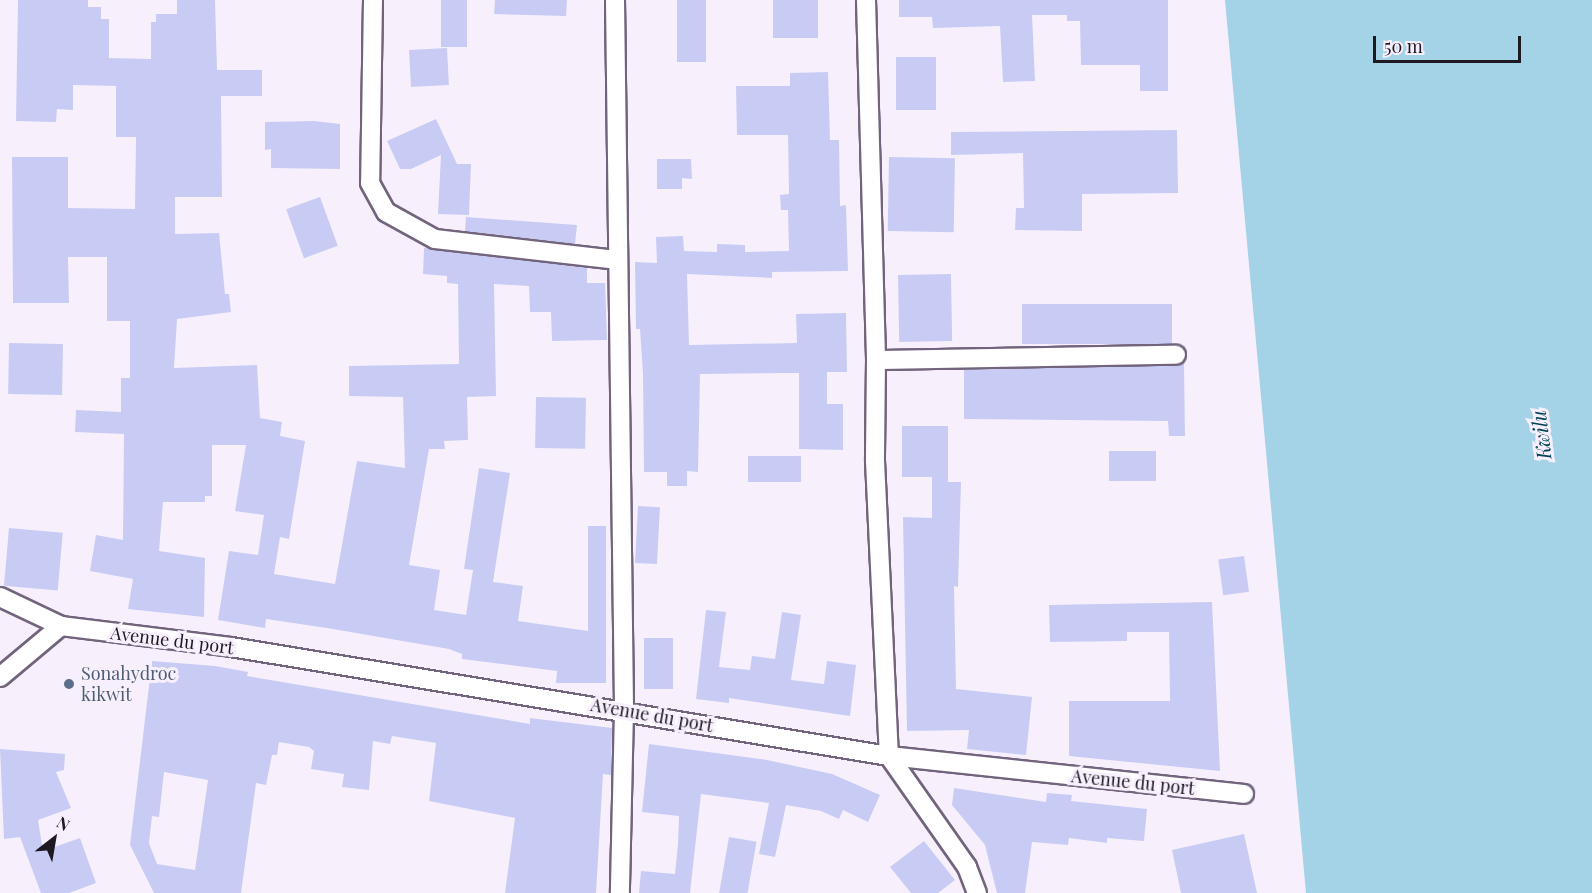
<!DOCTYPE html>
<style>
body{margin:0}
#map{position:relative;width:1592px;height:893px;overflow:hidden;background:#f7f0fc;font-family:"Playfair Display",serif}
div>[style]{position:absolute}
.water>*{inset:0;background:#a4d2e7}
.building>*{inset:0;background:#c8ccf4;transform-origin:0 0}
.roads{filter:drop-shadow(2px 0 #73647d) drop-shadow(-2px 0 #73647d) drop-shadow(0 2px #73647d) drop-shadow(0 -2px #73647d)}
.minor>*{height:18px;margin:-9px;padding:0 9px;transform-origin:9px;border-radius:9px;background:#fff}
.dots>*{width:16px;height:16px;translate:-50% -50%;box-sizing:border-box;border:3px solid #f7f0fc;border-radius:50%}
span{translate:-50% -50%;white-space:nowrap;text-align:center;line-height:1.15;-webkit-text-stroke:6px #f7f0fc;paint-order:stroke}
.street-label{font-size:18px;color:#1e1822}
.service-label{font-size:18px;color:#4e5e75}
.left{translate:0 -50%;text-align:left}
.water-label{font-size:20px;color:#004358;font-style:italic}
.north{position:absolute;left:24px;top:809px;width:60px;height:60px;-webkit-text-stroke:4px #f7f0fc;paint-order:stroke;rotate:31deg;font-size:16px;font-weight:700;line-height:24px;text-align:center;color:#1e1822}
.north::after{content:'';display:block;margin:auto;width:21px;height:27px;background:#1e1822;clip-path:polygon(50% 0,100% 100%,50% 72%,0 100%)}
.scale{position:absolute;left:1373px;top:36px;width:148px;height:27px;box-sizing:border-box;border:3px solid #1e1822;border-top:0;padding-left:8px;font-size:18px;line-height:21px;white-space:nowrap;color:#1e1822;-webkit-text-stroke:4px #f7f0fc;paint-order:stroke}
</style>
<div id="map">
<div class="water">
<div style="clip-path:polygon(1225px 0,1592px 0,1592px 893px,1306px 893px)"></div>
</div>
<div class="building">
<div style="clip-path:polygon(18px 0,88px 0,88px 7px,101px 7px,101px 19px,109px 19px,109px 58px,151px 59px,151px 22px,156px 22px,156px 14px,177px 14px,177px 0,215px 0,217px 70px,262px 70px,262px 96px,221px 96px,222px 197px,175px 197px,175px 234px,219px 233px,225px 294px,229px 294px,231px 312px,177px 319px,174px 368px,257px 365px,260px 418px,282px 422px,280px 436px,305px 441px,289px 539px,280px 537px,274px 574px,335px 584px,357px 461px,405px 468px,403px 397px,349px 396px,349px 366px,459px 364px,458px 284px,447px 283px,447px 276px,423px 274px,424px 248px,587px 268px,587px 283px,605px 283px,607px 340px,552px 341px,551px 312px,530px 312px,529px 286px,494px 284px,496px 396px,467px 397px,468px 440px,444px 441px,445px 449px,429px 449px,409px 565px,440px 570px,434px 610px,466px 615px,473px 570px,464px 569px,479px 468px,510px 473px,493px 582px,523px 586px,518px 621px,588px 631px,588px 526px,606px 526px,606px 683px,556px 683px,557px 671px,462px 659px,462px 654px,449px 649px,327px 628px,266px 619px,265px 628px,218px 620px,229px 551px,258px 555px,264px 515px,235px 511px,246px 445px,212px 445px,212px 496px,205px 496px,205px 502px,163px 502px,159px 551px,205px 558px,204px 617px,128px 609px,133px 579px,90px 571px,96px 535px,123px 540px,124px 434px,75px 432px,76px 410px,121px 412px,121px 378px,130px 378px,130px 321px,107px 321px,107px 257px,68px 257px,69px 303px,13px 303px,12px 157px,68px 157px,68px 208px,135px 209px,136px 137px,116px 137px,116px 86px,73px 85px,73px 110px,57px 109px,56px 122px,16px 121px)"></div>
<div style="left:441px;top:0;width:26px;height:47px"></div>
<div style="clip-path:polygon(495px 0,567px 0,566px 16px,494px 14px)"></div>
<div style="left:677px;top:0;width:29px;height:62px"></div>
<div style="left:773px;top:0;width:45px;height:38px"></div>
<div style="clip-path:polygon(899px 0,1168px 0,1168px 91px,1140px 91px,1140px 65px,1081px 65px,1080px 21px,1067px 21px,1067px 15px,1032px 15px,1035px 81px,1003px 82px,1000px 26px,933px 28px,932px 17px,899px 17px)"></div>
<div style="left:447px;top:48px;width:37px;height:38px;rotate:87deg"></div>
<div style="left:896px;top:57px;width:40px;height:53px"></div>
<div style="clip-path:polygon(828px 72px,830px 140px,839px 140px,840px 206px,846px 205px,848px 271px,772px 272px,772px 278px,687px 274px,689px 345px,797px 343px,796px 314px,846px 313px,847px 372px,827px 372px,827px 404px,843px 404px,843px 450px,799px 449px,799px 373px,700px 374px,698px 472px,687px 471px,687px 486px,667px 486px,667px 472px,644px 472px,643px 374px,640px 329px,636px 329px,635px 262px,657px 263px,656px 237px,683px 236px,684px 251px,717px 252px,717px 244px,745px 245px,745px 252px,789px 251px,788px 210px,781px 210px,780px 195px,789px 194px,788px 135px,737px 135px,736px 86px,790px 86px,790px 73px)"></div>
<div style="clip-path:polygon(436px 119px,457px 164px,471px 164px,469px 215px,438px 214px,441px 155px,411px 169px,400px 169px,387px 141px)"></div>
<div style="clip-path:polygon(314px 121px,340px 124px,340px 169px,271px 168px,271px 149px,265px 150px,265px 122px)"></div>
<div style="clip-path:polygon(1177px 130px,1178px 193px,1082px 194px,1082px 231px,1015px 230px,1016px 208px,1024px 208px,1023px 153px,951px 155px,951px 132px)"></div>
<div style="left:889px;top:157px;width:66px;height:74px;rotate:1deg"></div>
<div style="clip-path:polygon(657px 159px,691px 159px,692px 179px,682px 178px,682px 189px,657px 189px)"></div>
<div style="left:320px;top:197px;width:52px;height:36px;rotate:70deg"></div>
<div style="clip-path:polygon(466px 217px,577px 225px,575px 244px,465px 231px)"></div>
<div style="left:951px;top:274px;width:67px;height:53px;rotate:89deg"></div>
<div style="left:1172px;top:304px;width:40px;height:150px;rotate:90deg"></div>
<div style="left:9px;top:343px;width:54px;height:51px;rotate:1deg"></div>
<div style="clip-path:polygon(1184px 363px,1185px 436px,1169px 436px,1168px 421px,964px 419px,964px 370px)"></div>
<div style="left:536px;top:397px;width:50px;height:51px;rotate:1deg"></div>
<div style="clip-path:polygon(902px 426px,948px 426px,948px 482px,961px 482px,958px 587px,954px 586px,956px 689px,1032px 697px,1026px 755px,967px 749px,969px 730px,907px 731px,903px 517px,932px 518px,932px 477px,902px 477px)"></div>
<div style="left:1109px;top:451px;width:47px;height:30px"></div>
<div style="left:748px;top:456px;width:53px;height:26px"></div>
<div style="left:638px;top:506px;width:22px;height:57px;rotate:3deg"></div>
<div style="left:9px;top:528px;width:54px;height:58px;rotate:5deg"></div>
<div style="left:1244px;top:556px;width:36px;height:26px;rotate:82deg"></div>
<div style="clip-path:polygon(1212px 602px,1220px 771px,1069px 756px,1069px 701px,1170px 701px,1169px 632px,1127px 632px,1127px 641px,1050px 642px,1049px 605px)"></div>
<div style="clip-path:polygon(706px 610px,726px 612px,719px 667px,750px 670px,752px 656px,775px 659px,782px 612px,801px 615px,791px 680px,824px 684px,827px 661px,856px 665px,850px 716px,729px 698px,729px 703px,696px 699px)"></div>
<div style="left:644px;top:638px;width:29px;height:51px"></div>
<div style="clip-path:polygon(evenodd,152px 661px,215px 666px,248px 672px,247px 676px,530px 724px,530px 718px,612px 728px,611px 775px,603px 774px,596px 893px,505px 893px,515px 818px,429px 801px,436px 743px,392px 736px,390px 744px,373px 741px,369px 790px,342px 787px,344px 774px,311px 769px,314px 751px,309px 747px,279px 742px,277px 755px,272px 755px,266px 785px,256px 783px,241px 893px,154px 893px,130px 845px,152px 661px,164px 772px,208px 780px,195px 870px,157px 864px,149px 843px,152px 816px,159px 817px,164px 772px)"></div>
<div style="clip-path:polygon(649px 744px,767px 760px,832px 774px,880px 795px,868px 822px,843px 810px,839px 819px,821px 811px,786px 805px,775px 857px,759px 854px,769px 803px,701px 794px,690px 893px,639px 893px,641px 871px,675px 874px,678px 844px,679px 816px,642px 812px)"></div>
<div style="clip-path:polygon(0 749px,65px 754px,64px 770px,56px 772px,71px 808px,38px 820px,43px 851px,80px 838px,96px 883px,69px 893px,41px 893px,20px 837px,4px 839px)"></div>
<div style="clip-path:polygon(954px 788px,1046px 802px,1047px 793px,1072px 795px,1071px 801px,1147px 809px,1144px 841px,1107px 838px,1107px 843px,1069px 838px,1068px 845px,1032px 842px,1025px 893px,997px 893px,985px 845px,952px 805px)"></div>
<div style="clip-path:polygon(1244px 834px,1257px 893px,1181px 893px,1172px 850px)"></div>
<div style="left:729px;top:837px;width:28px;height:57px;rotate:10deg"></div>
<div style="clip-path:polygon(924px 841px,955px 880px,938px 893px,911px 893px,890px 867px)"></div>
</div>
<div class="roads">
<div class="minor">
<div style="left:373px;top:0;width:183px;rotate:90.9deg"></div>
<div style="left:370px;top:183px;width:33px;rotate:61deg"></div>
<div style="left:386px;top:212px;width:56px;rotate:28.9deg"></div>
<div style="left:435px;top:239px;width:182px;rotate:6.6deg"></div>
<div style="left:615px;top:0;width:710px;rotate:89.27deg"></div>
<div style="left:624px;top:710px;width:183px;rotate:91.3deg"></div>
<div style="left:866px;top:0;width:360px;rotate:88.4deg"></div>
<div style="left:876px;top:360px;width:101px;rotate:90.6deg"></div>
<div style="left:875px;top:461px;width:295px;rotate:87.3deg"></div>
<div style="left:889px;top:756px;width:136px;rotate:54.9deg"></div>
<div style="left:967px;top:867px;width:28px;rotate:69deg"></div>
<div style="left:876px;top:360px;width:300px;rotate:-1deg"></div>
<div style="left:0;top:597px;width:68px;rotate:25.4deg"></div>
<div style="left:61px;top:626px;width:171px;rotate:7deg"></div>
<div style="left:231px;top:647px;width:667px;rotate:9.41deg"></div>
<div style="left:889px;top:756px;width:357px;rotate:6.1deg"></div>
<div style="left:0;top:677px;width:80px;rotate:-39.9deg"></div>
</div>
</div>
<div class="dots">
<div style="left:69px;top:684px;background:#5c6f8a"></div>
</div>
<div class="street-label">
<span style="left:172px;top:640px;rotate:7deg">Avenue du port</span>
<span style="left:652px;top:715px;rotate:10deg">Avenue du port</span>
<span style="left:1133px;top:782px;rotate:6deg">Avenue du port</span>
</div>
<div class="service-label">
<span class="left" style="left:81px;top:684px">Sonahydroc<br>kikwit</span>
</div>
<div class="water-label">
<span style="left:1540px;top:435px;rotate:-97deg">Kwilu</span>
</div>
<div class="north">N</div>
<div class="scale">50 m</div>
</div>
